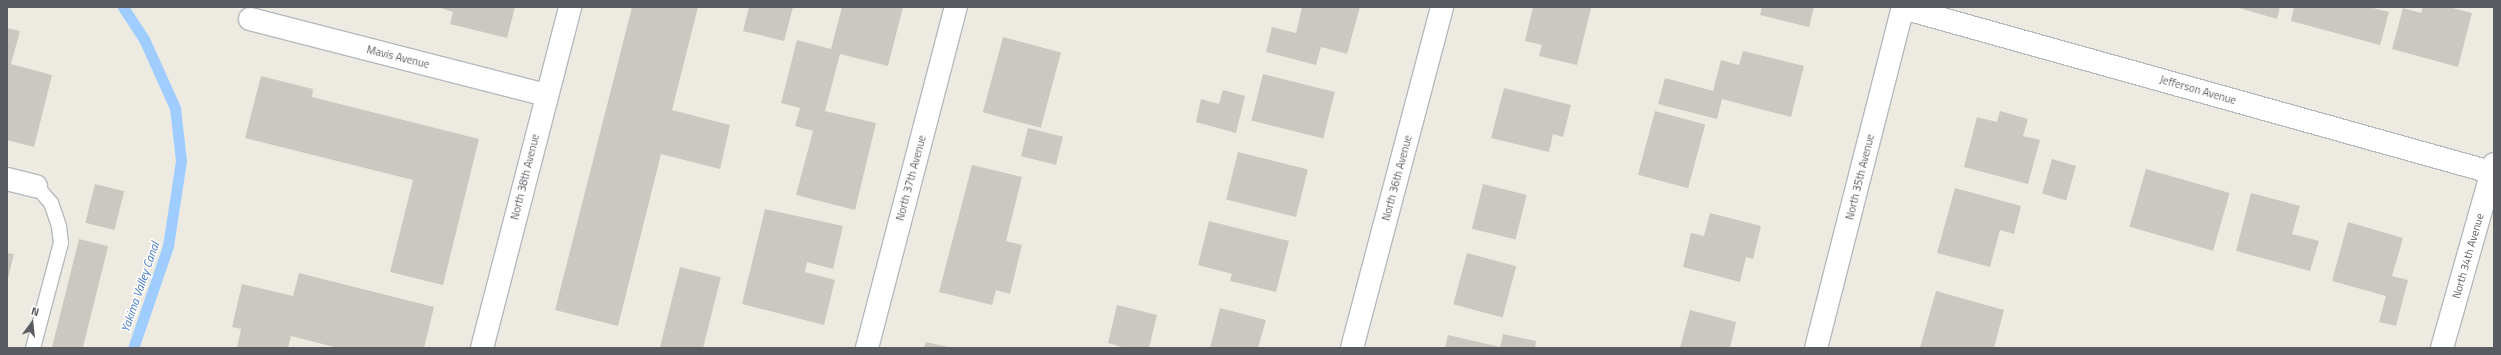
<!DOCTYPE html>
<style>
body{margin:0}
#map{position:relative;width:2501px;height:355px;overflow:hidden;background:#edebe1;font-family:"Titillium Web",sans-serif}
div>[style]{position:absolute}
.stream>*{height:11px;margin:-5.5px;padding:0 5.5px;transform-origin:5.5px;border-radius:5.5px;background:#9fcdff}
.building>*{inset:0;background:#cac8c0;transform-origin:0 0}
.roads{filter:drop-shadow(1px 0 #b6b9be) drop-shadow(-1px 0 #b6b9be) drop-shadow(0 1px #b6b9be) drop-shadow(0 -1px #b6b9be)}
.lane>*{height:14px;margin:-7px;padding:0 7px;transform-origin:7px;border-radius:7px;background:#fff}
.street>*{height:22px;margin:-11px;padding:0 11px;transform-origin:11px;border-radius:11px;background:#fff}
span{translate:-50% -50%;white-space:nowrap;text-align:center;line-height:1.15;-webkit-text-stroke:3px #fff;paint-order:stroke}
.street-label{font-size:11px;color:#595d62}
.water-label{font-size:12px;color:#3e75c6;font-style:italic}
.frame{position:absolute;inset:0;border:8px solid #595d62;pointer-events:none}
.north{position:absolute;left:12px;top:303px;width:40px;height:40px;-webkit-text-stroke:3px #fff;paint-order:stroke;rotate:15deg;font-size:11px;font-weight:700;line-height:16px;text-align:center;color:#595d62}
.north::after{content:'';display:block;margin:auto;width:14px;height:18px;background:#595d62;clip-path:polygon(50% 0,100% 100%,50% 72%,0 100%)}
</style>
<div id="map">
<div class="stream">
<div style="left:123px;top:7px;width:38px;rotate:57deg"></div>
<div style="left:144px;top:39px;width:76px;rotate:65.8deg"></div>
<div style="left:175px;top:108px;width:53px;rotate:83.5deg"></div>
<div style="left:181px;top:161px;width:86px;rotate:98.7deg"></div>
<div style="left:168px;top:246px;width:108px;rotate:108.9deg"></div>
</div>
<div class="building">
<div style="clip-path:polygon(437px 7px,515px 7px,507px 38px,450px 24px,453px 12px)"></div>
<div style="clip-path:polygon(632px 7px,698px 7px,672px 110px,730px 125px,720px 169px,661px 154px,618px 326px,555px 310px)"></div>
<div style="clip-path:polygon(749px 7px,793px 7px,784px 41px,743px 31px)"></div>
<div style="clip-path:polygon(842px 7px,903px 7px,888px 66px,840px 54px,825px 111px,876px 123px,855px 210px,796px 195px,813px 131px,795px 126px,800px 108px,781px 103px,797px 40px,831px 49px)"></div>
<div style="clip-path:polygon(1302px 7px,1360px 7px,1347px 54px,1321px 47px,1316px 65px,1266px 52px,1272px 27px,1296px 33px)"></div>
<div style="clip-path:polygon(1533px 7px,1591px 8px,1577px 65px,1539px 56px,1542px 45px,1525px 41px)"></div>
<div style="clip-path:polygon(1762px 7px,1814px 7px,1809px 27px,1760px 15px)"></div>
<div style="clip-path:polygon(2236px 7px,2280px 7px,2277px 19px)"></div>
<div style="clip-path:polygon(2294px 7px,2369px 7px,2389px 12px,2380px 45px,2291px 21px)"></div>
<div style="clip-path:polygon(2423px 7px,2449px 7px,2472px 13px,2458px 67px,2392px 49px,2403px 8px,2421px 13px)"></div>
<div style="clip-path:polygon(7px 28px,20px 31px,11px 64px,52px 75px,34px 147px,7px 140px)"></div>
<div style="left:1003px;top:37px;width:60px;height:78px;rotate:15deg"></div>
<div style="clip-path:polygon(1743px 51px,1804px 66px,1791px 117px,1722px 99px,1717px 119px,1658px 104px,1665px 78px,1713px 91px,1721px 60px,1739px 65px)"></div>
<div style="left:1263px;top:74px;width:74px;height:48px;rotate:14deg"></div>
<div style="clip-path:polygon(261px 76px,313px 89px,312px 97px,479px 139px,443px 285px,390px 272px,413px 180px,245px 138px)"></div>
<div style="clip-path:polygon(1504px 88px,1571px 105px,1563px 137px,1553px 134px,1549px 152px,1491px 138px)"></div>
<div style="clip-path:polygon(1223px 90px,1245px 96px,1236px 133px,1196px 122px,1201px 99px,1219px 104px)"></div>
<div style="left:1655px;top:111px;width:52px;height:66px;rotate:15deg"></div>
<div style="clip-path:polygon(2000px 111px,2028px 119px,2023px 136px,2040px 140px,2028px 184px,1964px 167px,1977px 117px,1997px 122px)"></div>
<div style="left:1028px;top:128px;width:36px;height:29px;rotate:14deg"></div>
<div style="left:1238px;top:152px;width:72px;height:49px;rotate:14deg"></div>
<div style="left:2052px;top:159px;width:25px;height:36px;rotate:16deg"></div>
<div style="clip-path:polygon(972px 165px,1022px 177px,1006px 241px,1022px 245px,1010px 294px,996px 290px,992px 305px,939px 292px)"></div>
<div style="left:2146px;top:169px;width:87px;height:60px;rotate:16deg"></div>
<div style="left:95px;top:184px;width:30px;height:40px;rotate:14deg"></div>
<div style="left:1483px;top:184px;width:45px;height:46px;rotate:14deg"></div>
<div style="clip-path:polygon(1955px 188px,2021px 206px,2014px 234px,2000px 230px,1990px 267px,1937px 253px)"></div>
<div style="clip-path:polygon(2251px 193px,2300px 206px,2292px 234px,2319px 241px,2310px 271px,2236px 251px)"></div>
<div style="clip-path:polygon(765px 209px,843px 226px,833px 269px,807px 262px,805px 272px,835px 280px,824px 325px,742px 304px)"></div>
<div style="clip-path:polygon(1710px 213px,1761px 226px,1753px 259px,1746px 257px,1740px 282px,1683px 267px,1691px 233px,1704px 236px)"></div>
<div style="clip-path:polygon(1209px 221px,1289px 241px,1276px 292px,1230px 281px,1232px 274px,1198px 265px)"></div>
<div style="clip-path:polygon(2348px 222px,2403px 238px,2392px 276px,2408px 280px,2396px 326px,2379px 322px,2386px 296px,2332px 281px)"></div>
<div style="left:79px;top:239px;width:30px;height:112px;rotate:14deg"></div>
<div style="clip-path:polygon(7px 253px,14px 254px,8px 278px,7px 278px)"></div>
<div style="left:1467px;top:253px;width:51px;height:53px;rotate:15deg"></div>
<div style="left:680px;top:267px;width:42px;height:83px;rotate:14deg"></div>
<div style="clip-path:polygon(299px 273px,434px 307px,424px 348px,338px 348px,291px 336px,288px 348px,237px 348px,241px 329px,232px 327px,242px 284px,293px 296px)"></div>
<div style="clip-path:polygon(1936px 291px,2004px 310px,1994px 348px,1920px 348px)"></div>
<div style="clip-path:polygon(1117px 305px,1157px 315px,1149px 348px,1125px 348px,1108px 343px)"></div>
<div style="clip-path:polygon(1220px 308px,1266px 320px,1258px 348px,1210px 348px)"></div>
<div style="clip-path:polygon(1690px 310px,1736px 322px,1730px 348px,1680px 348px)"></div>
<div style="clip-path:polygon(1503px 334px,1536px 341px,1535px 348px,1500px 348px)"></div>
<div style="clip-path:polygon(1448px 335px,1500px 347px,1500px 348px,1445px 348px)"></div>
<div style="clip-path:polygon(926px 342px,948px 347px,947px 348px,924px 348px)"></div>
</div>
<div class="roads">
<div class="lane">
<div style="left:33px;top:348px;width:109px;rotate:-75.1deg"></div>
<div style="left:61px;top:243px;width:17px;rotate:-97deg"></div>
<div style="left:59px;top:226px;width:24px;rotate:-109deg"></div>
<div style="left:51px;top:203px;width:23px;rotate:-131deg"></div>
</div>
<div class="street">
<div style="left:1903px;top:8px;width:614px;rotate:15.6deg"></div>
<div style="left:250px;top:19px;width:306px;rotate:14.4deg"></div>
<div style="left:7px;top:179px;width:30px;rotate:14deg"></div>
<div style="left:482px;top:348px;width:352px;rotate:-75.5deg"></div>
<div style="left:867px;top:348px;width:352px;rotate:-75.4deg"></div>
<div style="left:1352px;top:348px;width:353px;rotate:-75.2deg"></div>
<div style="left:1816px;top:348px;width:352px;rotate:-75.7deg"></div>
<div style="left:2442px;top:348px;width:191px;rotate:-74.2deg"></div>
</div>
</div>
<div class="street-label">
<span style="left:398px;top:57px;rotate:14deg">Mavis Avenue</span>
<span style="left:2198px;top:90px;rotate:16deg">Jefferson Avenue</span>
<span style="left:525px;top:177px;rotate:-76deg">North 38th Avenue</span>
<span style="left:1860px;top:177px;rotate:-76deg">North 35th Avenue</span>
<span style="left:911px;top:178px;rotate:-75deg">North 37th Avenue</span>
<span style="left:1397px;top:178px;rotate:-75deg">North 36th Avenue</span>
<span style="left:2468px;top:256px;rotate:-74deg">North 34th Avenue</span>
</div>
<div class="water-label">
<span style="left:140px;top:287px;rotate:-71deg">Yakima Valley Canal</span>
</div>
<div class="frame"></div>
<div class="north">N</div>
</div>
